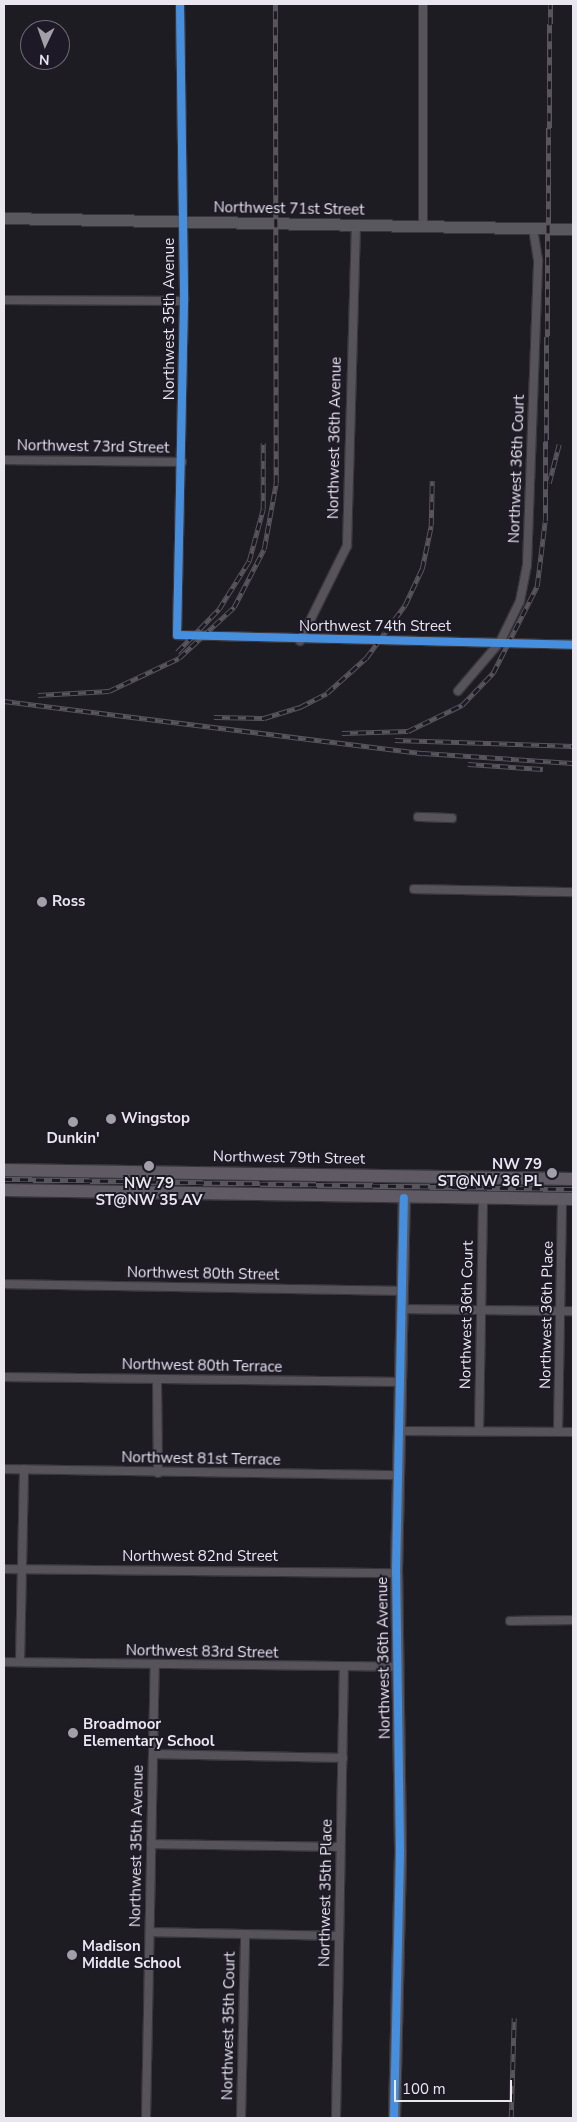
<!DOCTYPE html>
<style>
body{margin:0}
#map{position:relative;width:577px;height:2122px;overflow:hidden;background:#1e1c23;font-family:"Nunito Sans",sans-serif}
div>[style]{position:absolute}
.roads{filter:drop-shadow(1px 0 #39373d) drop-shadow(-1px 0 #39373d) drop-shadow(0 1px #39373d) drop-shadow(0 -1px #39373d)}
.street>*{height:8px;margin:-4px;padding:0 4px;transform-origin:4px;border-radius:4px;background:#56545a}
.secondary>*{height:11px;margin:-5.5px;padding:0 5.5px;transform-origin:5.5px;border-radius:5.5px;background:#5a585f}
.primary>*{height:12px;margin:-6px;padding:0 6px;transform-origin:6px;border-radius:6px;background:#5f5a64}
.rail>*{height:4.5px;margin-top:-2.25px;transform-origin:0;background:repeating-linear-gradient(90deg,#1d1926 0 8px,#58565c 0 16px);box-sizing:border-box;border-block:1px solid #58565c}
.cycleway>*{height:8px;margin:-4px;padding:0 4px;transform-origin:4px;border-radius:4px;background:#468fdf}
.dots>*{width:14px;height:14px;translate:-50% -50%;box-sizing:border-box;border:2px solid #1d1926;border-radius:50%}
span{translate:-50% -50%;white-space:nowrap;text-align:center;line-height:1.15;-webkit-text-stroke:4px #1d1926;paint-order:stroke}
.street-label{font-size:15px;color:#e9e6ef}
.poi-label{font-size:15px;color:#e9e6ef;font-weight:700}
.left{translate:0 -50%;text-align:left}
.right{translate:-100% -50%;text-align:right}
.frame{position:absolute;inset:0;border:5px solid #e9e6ef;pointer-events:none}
.north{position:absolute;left:20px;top:20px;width:50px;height:50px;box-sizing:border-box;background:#1d1926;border:1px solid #6f6b76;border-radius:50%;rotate:183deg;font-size:14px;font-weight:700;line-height:20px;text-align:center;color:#e9e6ef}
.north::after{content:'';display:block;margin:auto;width:18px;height:22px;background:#a29fa8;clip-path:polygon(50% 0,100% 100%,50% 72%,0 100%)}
.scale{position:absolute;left:394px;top:2080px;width:118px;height:22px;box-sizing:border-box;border:2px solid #e9e6ef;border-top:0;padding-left:6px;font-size:15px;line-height:18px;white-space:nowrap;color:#e9e6ef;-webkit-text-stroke:4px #1d1926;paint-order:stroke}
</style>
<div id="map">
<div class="roads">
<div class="street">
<div style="left:180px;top:4px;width:297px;rotate:89.2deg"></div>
<div style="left:184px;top:301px;width:334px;rotate:91.2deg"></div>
<div style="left:177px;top:635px;width:396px;rotate:1.4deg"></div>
<div style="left:423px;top:225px;width:221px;rotate:-90deg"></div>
<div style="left:4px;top:300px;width:180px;rotate:0.3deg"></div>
<div style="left:4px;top:460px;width:178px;rotate:0.6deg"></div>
<div style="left:300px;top:641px;width:106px;rotate:-63.7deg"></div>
<div style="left:347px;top:546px;width:321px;rotate:-88.4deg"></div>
<div style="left:458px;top:691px;width:65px;rotate:-49.4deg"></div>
<div style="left:500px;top:642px;width:46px;rotate:-64deg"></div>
<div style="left:520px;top:601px;width:37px;rotate:-79deg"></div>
<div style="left:527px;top:565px;width:305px;rotate:-87.9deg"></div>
<div style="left:538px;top:260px;width:31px;rotate:-99deg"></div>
<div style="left:418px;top:817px;width:34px;rotate:2deg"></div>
<div style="left:414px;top:889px;width:159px;rotate:1.1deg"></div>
<div style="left:4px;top:1284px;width:398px;rotate:1deg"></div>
<div style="left:402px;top:1309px;width:171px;rotate:0.7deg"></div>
<div style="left:4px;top:1377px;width:396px;rotate:0.7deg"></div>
<div style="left:157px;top:1379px;width:94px;rotate:89.4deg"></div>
<div style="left:399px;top:1431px;width:174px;rotate:0.3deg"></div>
<div style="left:479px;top:1431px;width:232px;rotate:-89deg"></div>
<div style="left:558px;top:1432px;width:233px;rotate:-89deg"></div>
<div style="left:4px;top:1469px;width:393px;rotate:0.9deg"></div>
<div style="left:4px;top:1569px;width:392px;rotate:0.6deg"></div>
<div style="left:510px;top:1621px;width:63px;rotate:-0.9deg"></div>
<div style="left:4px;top:1662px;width:395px;rotate:0.7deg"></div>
<div style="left:20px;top:1662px;width:193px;rotate:-88.8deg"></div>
<div style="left:153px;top:1754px;width:190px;rotate:1.2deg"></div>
<div style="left:151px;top:1844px;width:189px;rotate:0.9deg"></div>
<div style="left:150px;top:1932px;width:189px;rotate:1.2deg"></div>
<div style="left:146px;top:2118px;width:453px;rotate:-88.9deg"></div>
<div style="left:241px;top:2118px;width:183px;rotate:-88.7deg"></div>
<div style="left:336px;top:2118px;width:449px;rotate:-89deg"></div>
</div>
<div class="secondary">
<div style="left:4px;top:218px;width:569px;rotate:1.11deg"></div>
<div style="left:394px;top:2118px;width:269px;rotate:-88.7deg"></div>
<div style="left:400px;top:1849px;width:276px;rotate:-90.8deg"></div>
<div style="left:396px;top:1573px;width:375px;rotate:-88.8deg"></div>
</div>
<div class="primary">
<div style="left:4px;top:1170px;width:569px;rotate:0.91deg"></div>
<div style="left:4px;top:1190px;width:569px;rotate:0.91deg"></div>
</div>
</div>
<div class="rail">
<div style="left:549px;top:483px;width:40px;rotate:-75.6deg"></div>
<div style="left:177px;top:652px;width:60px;rotate:-45.7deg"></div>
<div style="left:219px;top:609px;width:57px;rotate:-58deg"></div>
<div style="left:249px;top:561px;width:54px;rotate:-74.9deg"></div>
<div style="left:263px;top:509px;width:66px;rotate:-90deg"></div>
<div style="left:38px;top:695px;width:71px;rotate:-3.2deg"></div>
<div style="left:109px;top:691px;width:77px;rotate:-25.2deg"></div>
<div style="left:179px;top:658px;width:75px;rotate:-42.8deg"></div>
<div style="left:234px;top:607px;width:65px;rotate:-62.7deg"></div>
<div style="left:264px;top:549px;width:67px;rotate:-79.7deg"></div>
<div style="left:276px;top:483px;width:479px;rotate:-90.1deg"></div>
<div style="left:4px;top:701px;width:422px;rotate:7.1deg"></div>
<div style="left:423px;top:753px;width:150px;rotate:3.8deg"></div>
<div style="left:214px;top:717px;width:50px;rotate:1.1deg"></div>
<div style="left:264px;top:718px;width:38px;rotate:-17deg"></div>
<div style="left:300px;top:707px;width:30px;rotate:-27deg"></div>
<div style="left:327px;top:693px;width:52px;rotate:-41.9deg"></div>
<div style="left:366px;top:658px;width:66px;rotate:-53.7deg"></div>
<div style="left:405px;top:605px;width:40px;rotate:-65deg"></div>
<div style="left:422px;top:569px;width:44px;rotate:-78.2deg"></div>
<div style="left:431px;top:526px;width:45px;rotate:-88.7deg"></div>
<div style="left:342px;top:733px;width:66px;rotate:-1.7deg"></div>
<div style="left:408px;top:731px;width:60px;rotate:-25.7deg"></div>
<div style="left:462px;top:705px;width:45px;rotate:-45.9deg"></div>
<div style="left:493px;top:673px;width:97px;rotate:-63.2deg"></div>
<div style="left:537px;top:586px;width:65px;rotate:-83deg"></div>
<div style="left:545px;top:521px;width:517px;rotate:-89.45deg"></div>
<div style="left:395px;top:740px;width:178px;rotate:1.9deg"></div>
<div style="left:468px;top:764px;width:75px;rotate:3.8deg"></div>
<div style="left:4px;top:1179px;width:569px;rotate:1.01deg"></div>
<div style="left:511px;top:2118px;width:100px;rotate:-88.3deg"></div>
</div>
<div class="cycleway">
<div style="left:180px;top:4px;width:297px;rotate:89.2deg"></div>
<div style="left:184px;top:301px;width:334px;rotate:91.2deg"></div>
<div style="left:177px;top:635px;width:396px;rotate:1.4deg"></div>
<div style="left:394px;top:2118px;width:269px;rotate:-88.7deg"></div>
<div style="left:400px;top:1849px;width:276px;rotate:-90.8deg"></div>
<div style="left:396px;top:1573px;width:375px;rotate:-88.8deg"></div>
</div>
<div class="dots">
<div style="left:42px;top:902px;background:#a29fa8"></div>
<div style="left:111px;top:1119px;background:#a29fa8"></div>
<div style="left:73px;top:1122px;background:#a29fa8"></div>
<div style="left:149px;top:1166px;background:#a29fa8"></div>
<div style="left:552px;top:1173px;background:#a29fa8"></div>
<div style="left:73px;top:1733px;background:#a29fa8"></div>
<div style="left:72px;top:1955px;background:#a29fa8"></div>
</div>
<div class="street-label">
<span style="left:289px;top:209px;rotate:1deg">Northwest 71st Street</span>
<span style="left:170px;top:319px;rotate:-90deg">Northwest 35th Avenue</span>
<span style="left:335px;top:438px;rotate:-89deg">Northwest 36th Avenue</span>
<span style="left:93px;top:447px;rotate:1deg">Northwest 73rd Street</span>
<span style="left:517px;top:469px;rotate:-88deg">Northwest 36th Court</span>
<span style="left:375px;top:627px">Northwest 74th Street</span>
<span style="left:289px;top:1158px;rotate:1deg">Northwest 79th Street</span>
<span style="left:203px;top:1274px;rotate:1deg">Northwest 80th Street</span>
<span style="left:467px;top:1315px;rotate:-89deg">Northwest 36th Court</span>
<span style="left:547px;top:1315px;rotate:-89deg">Northwest 36th Place</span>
<span style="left:202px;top:1366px;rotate:1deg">Northwest 80th Terrace</span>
<span style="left:201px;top:1459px;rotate:1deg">Northwest 81st Terrace</span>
<span style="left:200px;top:1557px">Northwest 82nd Street</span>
<span style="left:202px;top:1652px;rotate:1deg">Northwest 83rd Street</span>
<span style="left:384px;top:1658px;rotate:-91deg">Northwest 36th Avenue</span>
<span style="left:137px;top:1846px;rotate:-89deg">Northwest 35th Avenue</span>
<span style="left:326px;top:1893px;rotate:-89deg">Northwest 35th Place</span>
<span style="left:229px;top:2026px;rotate:-89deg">Northwest 35th Court</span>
</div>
<div class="poi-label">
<span class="left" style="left:52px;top:902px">Ross</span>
<span class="left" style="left:121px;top:1119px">Wingstop</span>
<span style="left:73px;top:1139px">Dunkin'</span>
<span class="right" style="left:542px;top:1173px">NW 79<br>ST@NW 36 PL</span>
<span style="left:149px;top:1192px">NW 79<br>ST@NW 35 AV</span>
<span class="left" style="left:83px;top:1733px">Broadmoor<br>Elementary School</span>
<span class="left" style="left:82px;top:1955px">Madison<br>Middle School</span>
</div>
<div class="frame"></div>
<div class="north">N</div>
<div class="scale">100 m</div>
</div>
